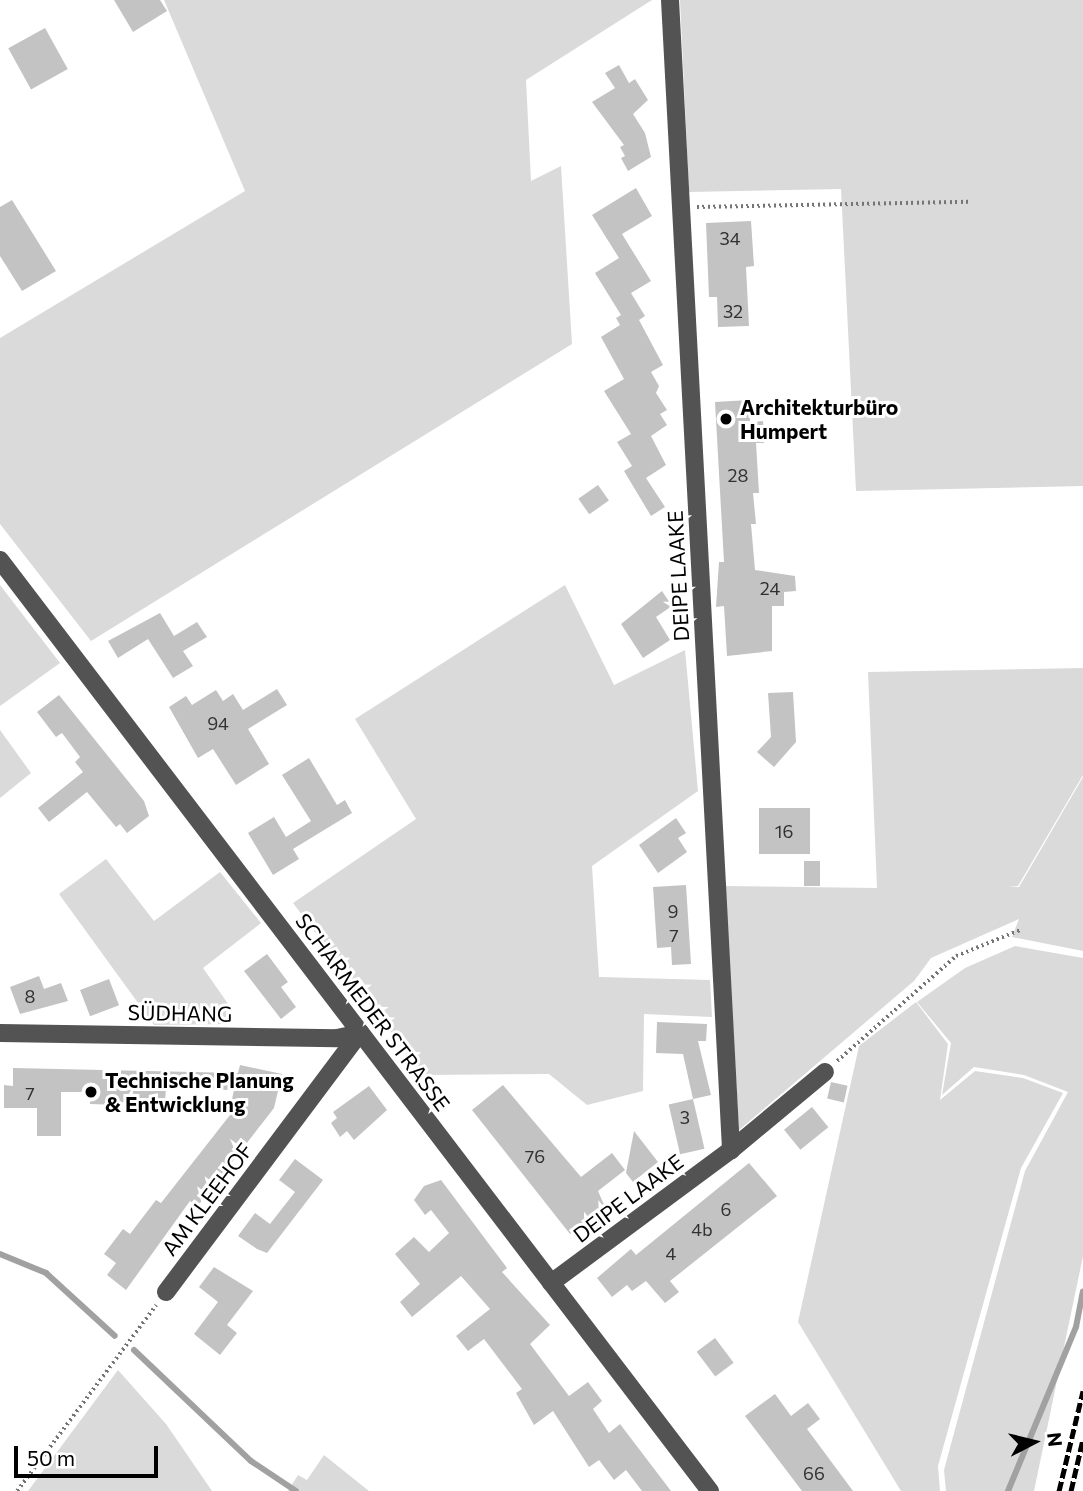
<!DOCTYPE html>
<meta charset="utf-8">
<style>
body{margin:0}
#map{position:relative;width:1083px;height:1491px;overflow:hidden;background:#fff;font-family:Commissioner,sans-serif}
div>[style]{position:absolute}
.green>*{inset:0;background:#dadada}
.stream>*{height:6px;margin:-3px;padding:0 3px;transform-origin:3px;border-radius:3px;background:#a1a1a1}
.building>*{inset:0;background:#c3c3c3;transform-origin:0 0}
.path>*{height:3.5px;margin-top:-1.75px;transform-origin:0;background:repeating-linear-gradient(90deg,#757575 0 2px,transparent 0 5.5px)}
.minor>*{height:18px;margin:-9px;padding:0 9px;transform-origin:9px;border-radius:9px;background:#535353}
.rail>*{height:5px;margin-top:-2.5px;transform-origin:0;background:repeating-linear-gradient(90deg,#000 0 10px,transparent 0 13.5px)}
.dots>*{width:19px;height:19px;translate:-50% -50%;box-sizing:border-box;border:4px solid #fff;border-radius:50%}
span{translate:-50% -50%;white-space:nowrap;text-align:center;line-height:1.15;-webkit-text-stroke:6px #fff;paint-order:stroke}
.number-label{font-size:18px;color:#313131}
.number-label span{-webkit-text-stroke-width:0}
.poi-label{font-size:21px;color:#000;font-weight:700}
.left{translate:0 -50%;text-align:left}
.street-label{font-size:21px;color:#000}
.north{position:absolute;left:999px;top:1407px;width:70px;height:70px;-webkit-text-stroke:5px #fff;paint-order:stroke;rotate:83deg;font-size:19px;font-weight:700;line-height:28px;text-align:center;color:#000}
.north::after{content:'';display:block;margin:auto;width:24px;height:32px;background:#000;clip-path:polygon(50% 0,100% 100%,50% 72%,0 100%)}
.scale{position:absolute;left:14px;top:1446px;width:144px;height:32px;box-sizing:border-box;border:4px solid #000;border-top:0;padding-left:9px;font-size:21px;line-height:24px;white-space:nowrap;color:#000;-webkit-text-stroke:5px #fff;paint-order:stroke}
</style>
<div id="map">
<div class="green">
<div style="clip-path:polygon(164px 0,652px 0,526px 80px,531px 181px,561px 166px,572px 344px,91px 641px,0 524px,0 338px,245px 191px)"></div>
<div style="clip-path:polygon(680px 0,1083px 0,1083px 486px,856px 491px,841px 189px,689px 192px)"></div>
<div style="clip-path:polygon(0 585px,60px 663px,0 706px)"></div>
<div style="clip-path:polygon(565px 585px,614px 685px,685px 650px,698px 791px,592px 866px,599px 977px,710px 980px,712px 1017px,644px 1014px,643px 1091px,587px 1105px,549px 1074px,423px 1075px,293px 903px,416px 819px,355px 719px)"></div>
<div style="clip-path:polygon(1083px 668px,1083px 775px,1018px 886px,1008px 887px,1019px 887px,1083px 777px,1083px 951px,1012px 937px,1019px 919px,931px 958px,914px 981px,739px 1130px,725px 886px,877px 888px,868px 672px)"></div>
<div style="clip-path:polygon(0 730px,31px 773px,0 798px)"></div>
<div style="clip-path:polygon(106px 859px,154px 921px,220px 872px,261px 923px,203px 968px,231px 1008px,231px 1024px,154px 1025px,59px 894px)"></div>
<div style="clip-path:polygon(1015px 946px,1083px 958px,1083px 1256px,1034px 1491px,946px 1491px,944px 1470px,1025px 1171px,1068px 1092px,1024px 1075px,974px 1067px,942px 1095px,951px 1043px,917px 1002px,965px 968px)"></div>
<div style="clip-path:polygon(916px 1002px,948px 1044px,940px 1100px,975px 1071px,1023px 1078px,1063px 1093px,1021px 1168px,938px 1466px,940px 1491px,901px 1491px,798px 1322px,859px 1046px)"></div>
<div style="clip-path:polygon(118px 1370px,166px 1424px,212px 1491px,28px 1491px)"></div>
<div style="clip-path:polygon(324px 1455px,369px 1491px,288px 1491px,298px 1475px,307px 1480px)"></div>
</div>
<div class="stream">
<div style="left:0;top:1254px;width:50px;rotate:22.4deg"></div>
<div style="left:46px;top:1273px;width:93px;rotate:42.4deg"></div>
<div style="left:134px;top:1350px;width:161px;rotate:43.5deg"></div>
<div style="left:251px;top:1461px;width:54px;rotate:33.7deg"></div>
<div style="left:1008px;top:1491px;width:178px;rotate:-67.5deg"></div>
<div style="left:1076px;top:1327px;width:36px;rotate:-79deg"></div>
</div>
<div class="building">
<div style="clip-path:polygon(114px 0,160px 0,167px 11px,133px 32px)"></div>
<div style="left:45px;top:28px;width:47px;height:42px;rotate:61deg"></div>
<div style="clip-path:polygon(619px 65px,629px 83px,635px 79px,648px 100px,633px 114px,645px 133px,651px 157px,628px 171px,621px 158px,625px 156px,620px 147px,624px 145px,592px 102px,615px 88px,605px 73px)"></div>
<div style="clip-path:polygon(636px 188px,652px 216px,622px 234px,651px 281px,631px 293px,645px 316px,639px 320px,663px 365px,651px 372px,659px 386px,656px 393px,667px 410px,660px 414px,667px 425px,651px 436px,666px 465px,646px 478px,665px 507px,651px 516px,624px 471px,632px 466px,617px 442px,631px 434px,604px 391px,624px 379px,601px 337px,620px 325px,616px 318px,621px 315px,595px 273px,619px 258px,592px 215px)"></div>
<div style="clip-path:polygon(12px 200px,56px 271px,22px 291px,0 256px,0 207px)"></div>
<div style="clip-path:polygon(751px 221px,754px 266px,746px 267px,749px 326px,718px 327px,717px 297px,709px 297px,706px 223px)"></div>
<div style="clip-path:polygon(749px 400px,750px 422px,763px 421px,764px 433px,764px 443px,756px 443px,759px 493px,753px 493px,756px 524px,751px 524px,755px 570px,795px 576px,796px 591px,784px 592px,784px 606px,772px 606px,772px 651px,727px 656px,724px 606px,716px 607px,719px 562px,724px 562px,715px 402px)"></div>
<div style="left:598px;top:485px;width:19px;height:24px;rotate:55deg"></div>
<div style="clip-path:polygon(662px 591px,672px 606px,656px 617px,670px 640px,643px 658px,621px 624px)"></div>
<div style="clip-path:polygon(160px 613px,174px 636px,197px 622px,207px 637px,183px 651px,193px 666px,173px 678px,148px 639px,118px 658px,108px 641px)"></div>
<div style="clip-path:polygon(277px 689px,287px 705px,248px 729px,269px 764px,236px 785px,213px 749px,198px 758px,169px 707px,186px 696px,192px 705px,216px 690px,223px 701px,233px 694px,243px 710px)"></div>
<div style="clip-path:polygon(793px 692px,796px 742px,774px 767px,757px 752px,771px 737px,768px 693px)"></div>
<div style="clip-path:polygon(59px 695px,144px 801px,149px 816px,127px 833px,120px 824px,116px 827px,87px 792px,49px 822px,38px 808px,83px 772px,75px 762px,80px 757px,62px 733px,56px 737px,37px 712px)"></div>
<div style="clip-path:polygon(309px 758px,337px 805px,345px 800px,352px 813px,293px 849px,299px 859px,273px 875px,248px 833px,274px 817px,286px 837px,311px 821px,282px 775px)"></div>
<div style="left:759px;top:808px;width:51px;height:46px"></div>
<div style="clip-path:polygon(676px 818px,686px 833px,678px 838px,687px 852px,658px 873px,639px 845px)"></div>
<div style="left:804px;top:861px;width:16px;height:25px"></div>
<div style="clip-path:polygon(686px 885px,691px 964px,672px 965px,671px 947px,657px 948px,653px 887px)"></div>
<div style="clip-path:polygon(267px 954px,288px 982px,281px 987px,296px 1007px,281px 1019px,244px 971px)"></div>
<div style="clip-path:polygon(39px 976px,44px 989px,61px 983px,68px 1001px,20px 1014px,10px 987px)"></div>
<div style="left:109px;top:979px;width:28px;height:31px;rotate:69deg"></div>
<div style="clip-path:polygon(657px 1022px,707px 1024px,706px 1041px,698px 1041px,711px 1095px,693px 1099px,683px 1054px,656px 1053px)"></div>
<div style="clip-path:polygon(240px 1065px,282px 1074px,274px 1108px,197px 1207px,190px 1201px,126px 1290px,107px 1275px,116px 1263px,104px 1254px,123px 1229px,130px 1234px,156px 1200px,161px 1203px,241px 1101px,232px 1099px,234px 1090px,166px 1089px,165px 1101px,150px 1100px,150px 1106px,90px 1104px,90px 1092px,61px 1092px,61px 1136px,37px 1136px,37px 1108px,4px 1108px,4px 1085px,13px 1086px,13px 1068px,238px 1073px)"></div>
<div style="left:831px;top:1082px;width:17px;height:17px;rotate:13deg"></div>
<div style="clip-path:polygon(503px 1085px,581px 1177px,612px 1153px,625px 1170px,598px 1191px,605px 1207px,570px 1234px,472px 1110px)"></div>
<div style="clip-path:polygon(369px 1086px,387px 1110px,354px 1140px,347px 1131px,340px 1137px,331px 1123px,337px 1118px,333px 1112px)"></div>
<div style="left:693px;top:1099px;width:51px;height:25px;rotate:77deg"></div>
<div style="left:812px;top:1107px;width:26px;height:36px;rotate:51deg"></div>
<div style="clip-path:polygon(634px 1131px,658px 1162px,633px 1182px,626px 1173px)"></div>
<div style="clip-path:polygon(295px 1159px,323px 1180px,267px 1253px,257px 1249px,238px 1236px,255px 1213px,270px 1224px,295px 1192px,279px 1180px)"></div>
<div style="clip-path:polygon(749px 1163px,777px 1196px,670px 1281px,679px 1292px,665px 1303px,646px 1281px,632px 1291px,627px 1285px,612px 1297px,597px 1278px,631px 1249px,636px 1255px)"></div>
<div style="clip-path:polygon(441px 1180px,507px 1268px,502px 1272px,550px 1325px,530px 1344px,569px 1396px,588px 1382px,602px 1401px,593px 1409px,609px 1433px,620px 1424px,671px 1491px,642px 1491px,626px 1470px,614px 1480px,599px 1460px,589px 1467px,553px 1411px,534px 1425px,516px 1393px,522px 1389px,484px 1339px,468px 1351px,456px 1336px,490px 1309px,461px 1276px,412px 1317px,400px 1302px,420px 1284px,395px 1254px,414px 1237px,429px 1252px,449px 1233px,431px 1210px,425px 1215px,414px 1200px,424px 1186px)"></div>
<div style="clip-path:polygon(214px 1267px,253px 1291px,227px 1325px,237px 1333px,220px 1355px,194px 1334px,218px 1302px,199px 1287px)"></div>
<div style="left:715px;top:1338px;width:31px;height:23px;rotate:53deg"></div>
<div style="clip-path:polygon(775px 1394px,791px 1416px,808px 1403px,820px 1419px,807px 1429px,853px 1491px,802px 1491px,745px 1416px)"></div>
</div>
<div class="path">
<div style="left:697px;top:207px;width:272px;rotate:-1.1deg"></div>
<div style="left:837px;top:1061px;width:159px;rotate:-41.4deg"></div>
<div style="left:956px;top:956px;width:69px;rotate:-22.1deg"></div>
<div style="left:17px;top:1491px;width:232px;rotate:-53.2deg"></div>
</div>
<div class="minor">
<div style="left:670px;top:0;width:1152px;rotate:86.96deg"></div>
<div style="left:0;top:560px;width:1171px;rotate:52.67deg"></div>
<div style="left:0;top:1033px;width:337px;rotate:0.9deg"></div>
<div style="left:337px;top:1038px;width:24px;rotate:-12deg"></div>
<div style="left:551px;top:1283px;width:224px;rotate:-36.5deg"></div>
<div style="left:731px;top:1150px;width:122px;rotate:-39.7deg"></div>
<div style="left:166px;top:1292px;width:324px;rotate:-53.2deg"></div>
</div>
<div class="rail">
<div style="left:1059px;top:1491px;width:103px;rotate:-76.5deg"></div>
<div style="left:1071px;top:1491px;width:53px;rotate:-77deg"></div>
</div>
<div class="dots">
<div style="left:726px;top:419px;background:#000"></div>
<div style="left:91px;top:1092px;background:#000"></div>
</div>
<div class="number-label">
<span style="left:730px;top:238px">34</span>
<span style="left:733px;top:311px">32</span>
<span style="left:738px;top:475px">28</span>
<span style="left:770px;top:588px">24</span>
<span style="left:218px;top:723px">94</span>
<span style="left:784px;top:831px">16</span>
<span style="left:673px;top:911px">9</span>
<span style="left:674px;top:935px">7</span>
<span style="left:30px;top:996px">8</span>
<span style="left:30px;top:1093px">7</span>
<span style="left:685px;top:1117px">3</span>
<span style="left:535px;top:1156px">76</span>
<span style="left:726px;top:1209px">6</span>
<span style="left:702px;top:1229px">4b</span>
<span style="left:671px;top:1253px">4</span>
<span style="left:814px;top:1473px">66</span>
</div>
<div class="poi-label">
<span class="left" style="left:740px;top:419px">Architekturbüro<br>Humpert</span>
<span class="left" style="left:105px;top:1092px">Technische Planung<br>&amp; Entwicklung</span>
</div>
<div class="street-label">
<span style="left:678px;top:576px;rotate:-93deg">DEIPE LAAKE</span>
<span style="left:373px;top:1012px;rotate:53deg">SCHARMEDER STRASSE</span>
<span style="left:180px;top:1013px;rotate:1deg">SÜDHANG</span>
<span style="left:628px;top:1198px;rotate:-37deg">DEIPE LAAKE</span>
<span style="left:207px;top:1199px;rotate:-53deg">AM KLEEHOF</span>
</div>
<div class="north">N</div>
<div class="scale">50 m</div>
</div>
